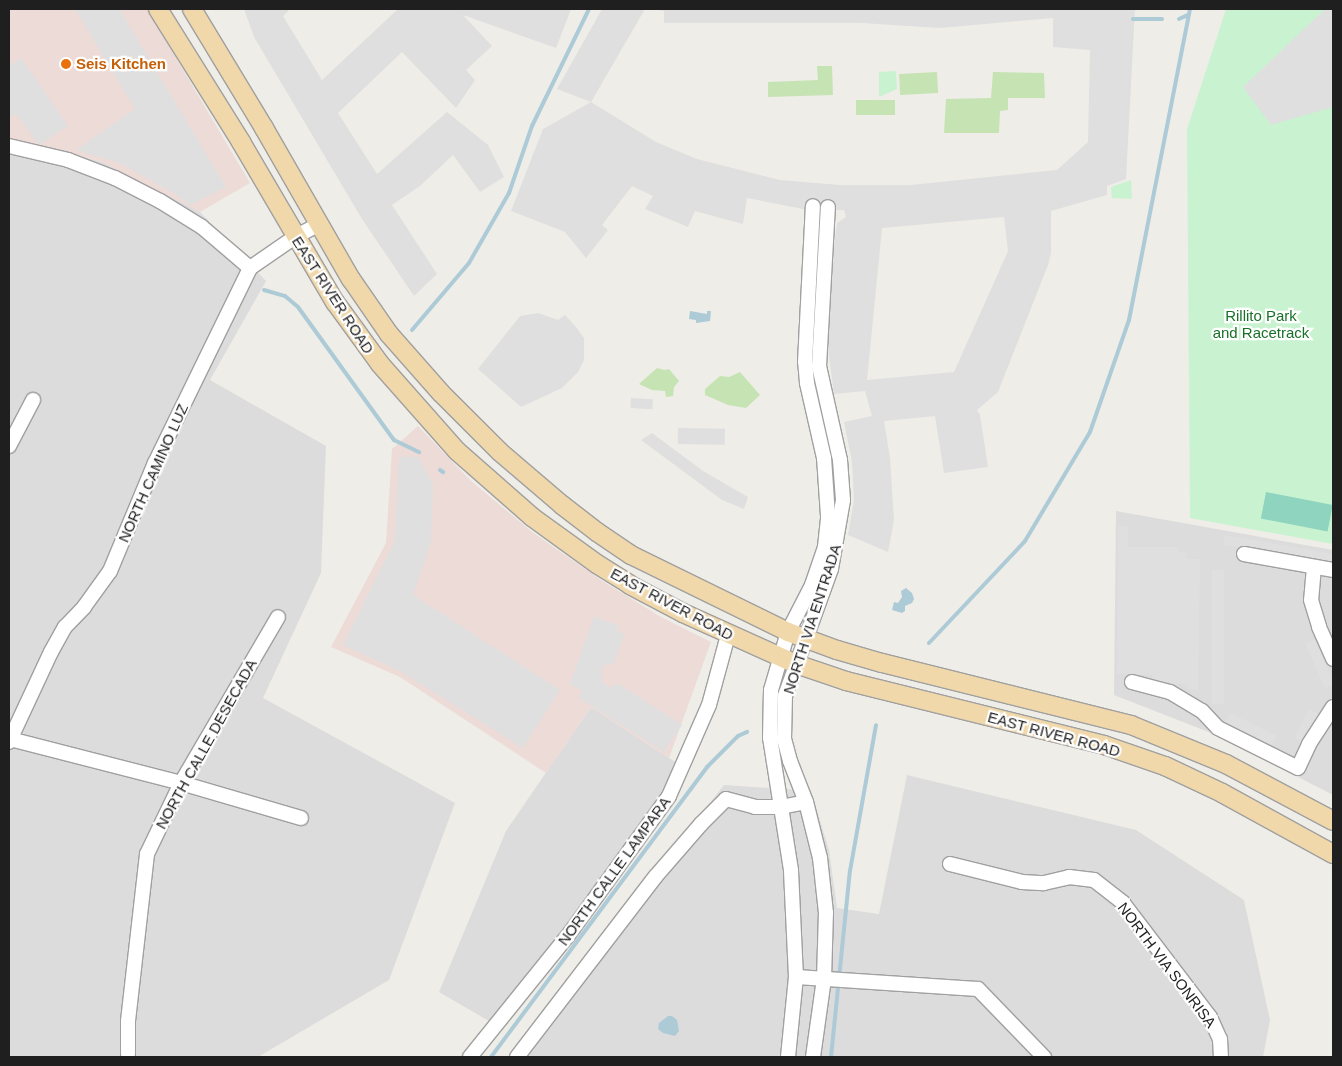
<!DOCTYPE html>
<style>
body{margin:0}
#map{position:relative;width:1342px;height:1066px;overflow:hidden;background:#efede7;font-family:Arial,sans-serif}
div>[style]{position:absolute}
.residential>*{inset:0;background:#dddcdc}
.commercial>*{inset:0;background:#eddbd8}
.grass>*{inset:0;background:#c6e3b3;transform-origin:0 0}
.park>*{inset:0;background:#c9f3d0}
.pitch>*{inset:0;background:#8fd4bf;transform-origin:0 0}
.parking>*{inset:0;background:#dfdfdf;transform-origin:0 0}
.water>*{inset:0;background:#adcad7}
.stream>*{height:4px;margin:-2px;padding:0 2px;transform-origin:2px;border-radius:2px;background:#adcad7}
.roads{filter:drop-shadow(1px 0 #a0a0a0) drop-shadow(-1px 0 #a0a0a0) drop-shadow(0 1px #a0a0a0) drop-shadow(0 -1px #a0a0a0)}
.minor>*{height:14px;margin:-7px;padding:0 7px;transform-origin:7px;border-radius:7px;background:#fff}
.major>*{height:18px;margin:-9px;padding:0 9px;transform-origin:9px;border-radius:9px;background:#f1d8aa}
.dots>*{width:14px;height:14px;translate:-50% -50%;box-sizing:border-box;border:2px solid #fff;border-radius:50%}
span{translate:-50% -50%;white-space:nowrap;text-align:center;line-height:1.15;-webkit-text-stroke:4.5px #fff;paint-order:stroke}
.food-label{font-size:15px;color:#c56008;font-weight:700}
.left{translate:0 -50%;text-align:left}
.street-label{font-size:15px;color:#1f1f1f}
.park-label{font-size:15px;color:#197128}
.frame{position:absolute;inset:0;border:10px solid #1f1f1f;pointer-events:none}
</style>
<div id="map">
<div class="residential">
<div style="clip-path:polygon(9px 142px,58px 150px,102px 162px,137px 178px,200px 212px,266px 281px,210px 380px,326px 446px,321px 573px,263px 698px,455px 803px,389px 980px,258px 1057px,9px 1057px)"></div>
<div style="clip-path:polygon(1116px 511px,1333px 550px,1333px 795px,1216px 735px,1114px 695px)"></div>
<div style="clip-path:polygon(591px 707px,689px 771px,639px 846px,501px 1028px,439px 992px,506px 831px)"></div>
<div style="clip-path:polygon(907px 775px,1136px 830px,1244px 900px,1270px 1020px,1263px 1057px,510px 1057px,724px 785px,811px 791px,829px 850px,837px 908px,879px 914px)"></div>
</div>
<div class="commercial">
<div style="clip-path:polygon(9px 9px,147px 9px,250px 183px,200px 212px,102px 162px,58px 150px,9px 142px)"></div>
<div style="clip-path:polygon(418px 426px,470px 480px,532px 532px,604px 582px,661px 617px,711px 642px,669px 758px,591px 707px,546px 773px,400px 677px,331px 647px,386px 543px,392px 449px)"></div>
</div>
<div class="grass">
<div style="clip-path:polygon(817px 66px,832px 66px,833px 95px,768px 97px,768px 82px,818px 80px)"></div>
<div style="left:937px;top:72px;width:21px;height:38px;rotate:87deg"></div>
<div style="clip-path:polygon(993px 72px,1044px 73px,1045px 98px,1008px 98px,1008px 110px,1000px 111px,999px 133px,944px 133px,946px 99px,991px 98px)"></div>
<div style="left:895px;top:100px;width:15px;height:39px;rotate:90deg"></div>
<div style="clip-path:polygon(657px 368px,664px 370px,669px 369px,679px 381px,674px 387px,673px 396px,666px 397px,665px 391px,652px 390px,639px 384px)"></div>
<div style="clip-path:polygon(740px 372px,760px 395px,746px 408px,728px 405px,705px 395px,705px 389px,720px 376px,729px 377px)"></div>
</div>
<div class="park">
<div style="clip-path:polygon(1226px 9px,1333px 9px,1333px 544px,1190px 518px,1187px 129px)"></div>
<div style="clip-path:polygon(896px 71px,897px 89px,879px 97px,879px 72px)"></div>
<div style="clip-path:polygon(1131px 180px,1132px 199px,1112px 198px,1111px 187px)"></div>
</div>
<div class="pitch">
<div style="left:1266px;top:492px;width:68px;height:27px;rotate:11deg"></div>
</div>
<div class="parking">
<div style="clip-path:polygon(75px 9px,119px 9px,226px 187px,190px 205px,175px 194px,120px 163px,76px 150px,135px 109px)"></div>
<div style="clip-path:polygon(244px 9px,290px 9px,283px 16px,322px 80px,398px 9px,571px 9px,556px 48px,463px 15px,492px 46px,466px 70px,475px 80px,456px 108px,402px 52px,338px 113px,377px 174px,447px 112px,488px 145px,504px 177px,480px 192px,453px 155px,420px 186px,392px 205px,437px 274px,414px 296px,362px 219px,254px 37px)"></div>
<div style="clip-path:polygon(evenodd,602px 9px,645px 9px,591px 102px,656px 142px,697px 159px,780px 180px,840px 185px,911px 185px,1057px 170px,1088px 142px,1090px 50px,1053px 47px,1053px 18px,940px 28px,862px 23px,664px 23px,664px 11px,652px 9px,1135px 9px,1126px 179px,1107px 186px,1107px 195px,1051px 211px,1051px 253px,1048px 265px,998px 392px,977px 410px,980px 415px,988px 467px,944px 473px,935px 416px,884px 421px,890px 458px,894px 520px,888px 552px,848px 535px,854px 500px,852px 462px,844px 422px,872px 416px,865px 391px,834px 394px,828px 348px,833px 253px,837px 223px,846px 217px,844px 210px,813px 211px,747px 198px,743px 224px,695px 211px,688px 227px,645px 209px,653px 196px,632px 186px,602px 225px,608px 230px,586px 258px,565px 232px,511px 211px,543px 129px,591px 102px,557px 89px,602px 9px,1004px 217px,1008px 251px,954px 372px,867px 380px,882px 228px,1004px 217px)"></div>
<div style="clip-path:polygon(1325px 9px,1333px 9px,1333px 107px,1271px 125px,1243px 87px)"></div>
<div style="clip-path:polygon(21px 58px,68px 126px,39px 145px,16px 114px,9px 118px,9px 63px,11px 65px)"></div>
<div style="clip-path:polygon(538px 313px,558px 320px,565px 315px,576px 327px,584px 338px,584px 360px,578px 372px,562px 388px,521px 407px,478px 369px,520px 316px)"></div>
<div style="left:631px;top:398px;width:22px;height:10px;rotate:3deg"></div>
<div style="left:678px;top:428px;width:47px;height:16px;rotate:1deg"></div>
<div style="clip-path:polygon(652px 433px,703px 471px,748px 497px,744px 509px,722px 500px,641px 440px)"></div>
<div style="clip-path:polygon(399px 457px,418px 457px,433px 484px,431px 542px,413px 595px,560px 690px,523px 748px,400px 671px,343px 645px,395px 540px)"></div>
<div style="clip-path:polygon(1118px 526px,1128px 526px,1128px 547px,1178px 547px,1178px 552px,1187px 552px,1187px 559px,1200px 559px,1198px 690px,1188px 689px,1188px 684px,1176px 684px,1152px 679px,1152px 675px,1117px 674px)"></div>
<div style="left:1225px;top:535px;width:110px;height:10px;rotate:10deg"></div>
<div style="left:1212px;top:570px;width:12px;height:134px"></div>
<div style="clip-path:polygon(594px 617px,618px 625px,616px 630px,624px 634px,613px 665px,607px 663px,601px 670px,603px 683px,611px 688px,617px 683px,682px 725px,664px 752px,579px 698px,582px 691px,570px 684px)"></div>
<div style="clip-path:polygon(1315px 640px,1333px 681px,1333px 685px,1325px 688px,1305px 643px)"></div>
<div style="left:1309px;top:709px;width:11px;height:32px;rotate:27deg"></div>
<div style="left:1230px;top:713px;width:52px;height:13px;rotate:26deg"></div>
</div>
<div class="water">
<div style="clip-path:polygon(690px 311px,707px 314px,707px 311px,711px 311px,710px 321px,696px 323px,696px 320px,689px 319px)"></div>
<div style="clip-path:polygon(906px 588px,912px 593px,914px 599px,912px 603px,905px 606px,905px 611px,902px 613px,892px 610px,894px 602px,898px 603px,902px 597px,901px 591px)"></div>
<div style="clip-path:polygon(668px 1016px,672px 1016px,677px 1020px,679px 1031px,675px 1036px,663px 1033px,658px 1029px,659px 1023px)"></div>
</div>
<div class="stream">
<div style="left:1133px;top:19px;width:29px"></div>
<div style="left:1179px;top:19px;width:10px;rotate:-24deg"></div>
<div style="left:264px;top:290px;width:22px;rotate:16deg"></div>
<div style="left:285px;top:296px;width:17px;rotate:40deg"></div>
<div style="left:298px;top:307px;width:164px;rotate:54.2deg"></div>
<div style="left:394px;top:440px;width:28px;rotate:26deg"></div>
<div style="left:412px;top:330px;width:88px;rotate:-49.6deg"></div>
<div style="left:469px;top:263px;width:81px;rotate:-60.3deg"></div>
<div style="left:509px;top:193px;width:71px;rotate:-71.1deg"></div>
<div style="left:532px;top:126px;width:130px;rotate:-64deg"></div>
<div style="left:440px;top:470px;width:4px;rotate:34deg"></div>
<div style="left:929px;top:643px;width:140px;rotate:-46.7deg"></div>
<div style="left:1025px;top:541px;width:127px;rotate:-59.2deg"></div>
<div style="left:1090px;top:432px;width:119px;rotate:-70.8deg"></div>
<div style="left:1129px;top:320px;width:317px;rotate:-78.9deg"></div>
<div style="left:491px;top:1057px;width:362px;rotate:-53.3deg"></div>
<div style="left:707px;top:767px;width:44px;rotate:-45deg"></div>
<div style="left:738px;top:736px;width:10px;rotate:-24deg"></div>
<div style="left:831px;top:1057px;width:187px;rotate:-84.2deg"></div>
<div style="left:850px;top:871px;width:148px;rotate:-79.9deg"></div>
</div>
<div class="roads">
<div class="minor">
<div style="left:9px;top:146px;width:61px;rotate:13.3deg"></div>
<div style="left:68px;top:160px;width:50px;rotate:21deg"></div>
<div style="left:115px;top:178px;width:51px;rotate:27.1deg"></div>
<div style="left:160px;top:201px;width:49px;rotate:31.8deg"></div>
<div style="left:202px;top:227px;width:63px;rotate:40.5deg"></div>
<div style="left:9px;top:446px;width:52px;rotate:-62.4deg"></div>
<div style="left:1244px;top:554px;width:90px;rotate:10.2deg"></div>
<div style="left:1314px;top:567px;width:33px;rotate:95deg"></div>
<div style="left:1311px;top:600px;width:28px;rotate:73deg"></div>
<div style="left:1319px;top:627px;width:35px;rotate:66deg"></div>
<div style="left:1132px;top:682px;width:39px;rotate:15deg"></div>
<div style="left:1170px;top:692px;width:37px;rotate:31deg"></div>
<div style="left:1202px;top:711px;width:23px;rotate:47deg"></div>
<div style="left:1218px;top:728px;width:89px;rotate:26.6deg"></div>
<div style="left:1298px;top:768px;width:26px;rotate:-65deg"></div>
<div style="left:1309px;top:744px;width:44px;rotate:-57deg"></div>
<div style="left:9px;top:737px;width:2px;rotate:63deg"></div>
<div style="left:10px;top:739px;width:177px;rotate:14.4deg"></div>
<div style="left:181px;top:783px;width:125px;rotate:16.3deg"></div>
<div style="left:9px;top:742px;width:99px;rotate:-65deg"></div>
<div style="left:51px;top:652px;width:29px;rotate:-61deg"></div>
<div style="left:65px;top:627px;width:28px;rotate:-46deg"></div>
<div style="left:84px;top:607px;width:44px;rotate:-54.2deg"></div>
<div style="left:110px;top:571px;width:117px;rotate:-67.4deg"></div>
<div style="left:155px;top:463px;width:217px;rotate:-64deg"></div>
<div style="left:250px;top:268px;width:55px;rotate:-34.6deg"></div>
<div style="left:295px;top:237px;width:26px;rotate:-28deg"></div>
<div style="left:950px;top:864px;width:74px;rotate:14deg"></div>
<div style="left:1022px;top:882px;width:22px;rotate:3deg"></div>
<div style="left:1044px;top:883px;width:26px;rotate:-13deg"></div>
<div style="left:1069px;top:877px;width:25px;rotate:7deg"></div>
<div style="left:1094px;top:880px;width:37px;rotate:38deg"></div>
<div style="left:1123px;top:903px;width:143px;rotate:52.7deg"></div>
<div style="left:1210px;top:1017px;width:24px;rotate:66deg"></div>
<div style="left:1220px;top:1039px;width:18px;rotate:87deg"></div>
<div style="left:796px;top:977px;width:182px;rotate:3.8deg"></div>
<div style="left:978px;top:989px;width:95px;rotate:45.9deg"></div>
<div style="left:128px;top:1054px;width:33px;rotate:-90deg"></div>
<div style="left:128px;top:1021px;width:168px;rotate:-83.5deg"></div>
<div style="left:147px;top:854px;width:79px;rotate:-64.4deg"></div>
<div style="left:181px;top:783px;width:192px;rotate:-59.7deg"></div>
<div style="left:470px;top:1057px;width:154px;rotate:-51.1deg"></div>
<div style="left:567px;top:937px;width:174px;rotate:-54.1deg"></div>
<div style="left:669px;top:796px;width:99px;rotate:-66.3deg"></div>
<div style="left:709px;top:705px;width:73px;rotate:-74.8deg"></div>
<div style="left:517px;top:1057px;width:228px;rotate:-52.5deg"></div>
<div style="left:656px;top:876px;width:69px;rotate:-49.1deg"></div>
<div style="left:701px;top:824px;width:35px;rotate:-45deg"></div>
<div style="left:726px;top:799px;width:30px;rotate:15deg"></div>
<div style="left:755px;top:807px;width:26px"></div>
<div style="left:781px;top:807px;width:25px;rotate:-11deg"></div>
<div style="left:788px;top:1057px;width:80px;rotate:-84.3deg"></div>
<div style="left:796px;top:977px;width:107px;rotate:-92.7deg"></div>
<div style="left:791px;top:870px;width:134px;rotate:-99deg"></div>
<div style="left:770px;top:738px;width:48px;rotate:-88.8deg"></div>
<div style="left:771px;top:690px;width:60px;rotate:-73.7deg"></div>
<div style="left:788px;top:632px;width:53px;rotate:-62.9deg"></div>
<div style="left:812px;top:585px;width:40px;rotate:-71.1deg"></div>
<div style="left:825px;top:547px;width:31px;rotate:-84deg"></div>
<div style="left:828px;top:516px;width:58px;rotate:-93.9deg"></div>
<div style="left:824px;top:458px;width:77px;rotate:-102.8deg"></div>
<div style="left:807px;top:383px;width:21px;rotate:-95deg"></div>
<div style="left:805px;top:362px;width:156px;rotate:-87.1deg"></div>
<div style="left:813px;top:1057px;width:79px;rotate:-82deg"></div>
<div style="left:824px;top:979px;width:66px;rotate:-88.3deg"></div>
<div style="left:826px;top:913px;width:55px;rotate:-96.2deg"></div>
<div style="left:820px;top:858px;width:58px;rotate:-104deg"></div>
<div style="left:806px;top:802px;width:44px;rotate:-111.3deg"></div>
<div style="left:790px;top:761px;width:23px;rotate:-105deg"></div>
<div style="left:784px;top:739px;width:43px;rotate:-88.7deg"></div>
<div style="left:785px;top:696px;width:135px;rotate:-70.1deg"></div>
<div style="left:831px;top:569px;width:70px;rotate:-80.1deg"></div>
<div style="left:843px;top:500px;width:40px;rotate:-94.3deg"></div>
<div style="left:840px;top:460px;width:96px;rotate:-102.6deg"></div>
<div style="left:819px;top:366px;width:159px;rotate:-86.8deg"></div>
</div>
<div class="major">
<div style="left:158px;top:9px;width:157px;rotate:58deg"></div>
<div style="left:241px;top:142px;width:186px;rotate:59.6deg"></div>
<div style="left:335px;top:302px;width:77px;rotate:54deg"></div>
<div style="left:380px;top:364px;width:116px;rotate:48.5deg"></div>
<div style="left:457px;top:451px;width:100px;rotate:41.3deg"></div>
<div style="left:532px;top:517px;width:80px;rotate:35.9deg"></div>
<div style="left:597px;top:564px;width:39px;rotate:32deg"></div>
<div style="left:630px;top:585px;width:60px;rotate:27.8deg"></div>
<div style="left:683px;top:613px;width:124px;rotate:24.3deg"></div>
<div style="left:796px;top:664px;width:53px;rotate:18.8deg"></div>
<div style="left:846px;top:681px;width:266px;rotate:13.9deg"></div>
<div style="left:1104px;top:745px;width:65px;rotate:19deg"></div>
<div style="left:1165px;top:766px;width:63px;rotate:25.3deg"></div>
<div style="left:1222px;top:793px;width:127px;rotate:28.8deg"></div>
<div style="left:192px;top:9px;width:139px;rotate:58.8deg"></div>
<div style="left:264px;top:128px;width:174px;rotate:60.1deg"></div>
<div style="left:351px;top:279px;width:67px;rotate:55.4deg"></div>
<div style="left:389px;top:334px;width:79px;rotate:48.6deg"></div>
<div style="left:441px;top:393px;width:83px;rotate:45deg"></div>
<div style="left:500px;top:452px;width:82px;rotate:40.5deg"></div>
<div style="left:562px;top:505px;width:44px;rotate:37.6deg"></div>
<div style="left:597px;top:532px;width:41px;rotate:34.1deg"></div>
<div style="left:631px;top:555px;width:175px;rotate:26.1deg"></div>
<div style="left:788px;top:632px;width:52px;rotate:20.2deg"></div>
<div style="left:837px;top:650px;width:47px;rotate:16.1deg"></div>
<div style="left:882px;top:663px;width:257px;rotate:14deg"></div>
<div style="left:1131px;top:725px;width:103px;rotate:22.3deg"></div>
<div style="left:1226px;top:764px;width:121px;rotate:28deg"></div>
</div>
</div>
<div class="dots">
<div style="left:66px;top:64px;background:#e8710a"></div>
</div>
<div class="food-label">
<span class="left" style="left:76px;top:64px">Seis Kitchen</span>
</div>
<div class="street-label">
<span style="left:333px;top:295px;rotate:57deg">EAST RIVER ROAD</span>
<span style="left:153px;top:473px;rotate:-66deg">NORTH CAMINO LUZ</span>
<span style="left:672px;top:604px;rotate:28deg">EAST RIVER ROAD</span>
<span style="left:812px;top:619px;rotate:-72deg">NORTH VIA ENTRADA</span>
<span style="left:1054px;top:734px;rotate:15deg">EAST RIVER ROAD</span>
<span style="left:206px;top:744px;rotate:-61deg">NORTH CALLE DESECADA</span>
<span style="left:614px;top:871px;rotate:-54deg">NORTH CALLE LAMPARA</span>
<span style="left:1167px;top:965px;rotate:53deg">NORTH VIA SONRISA</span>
</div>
<div class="park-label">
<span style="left:1261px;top:324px">Rillito Park<br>and Racetrack</span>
</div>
<div class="frame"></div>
</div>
